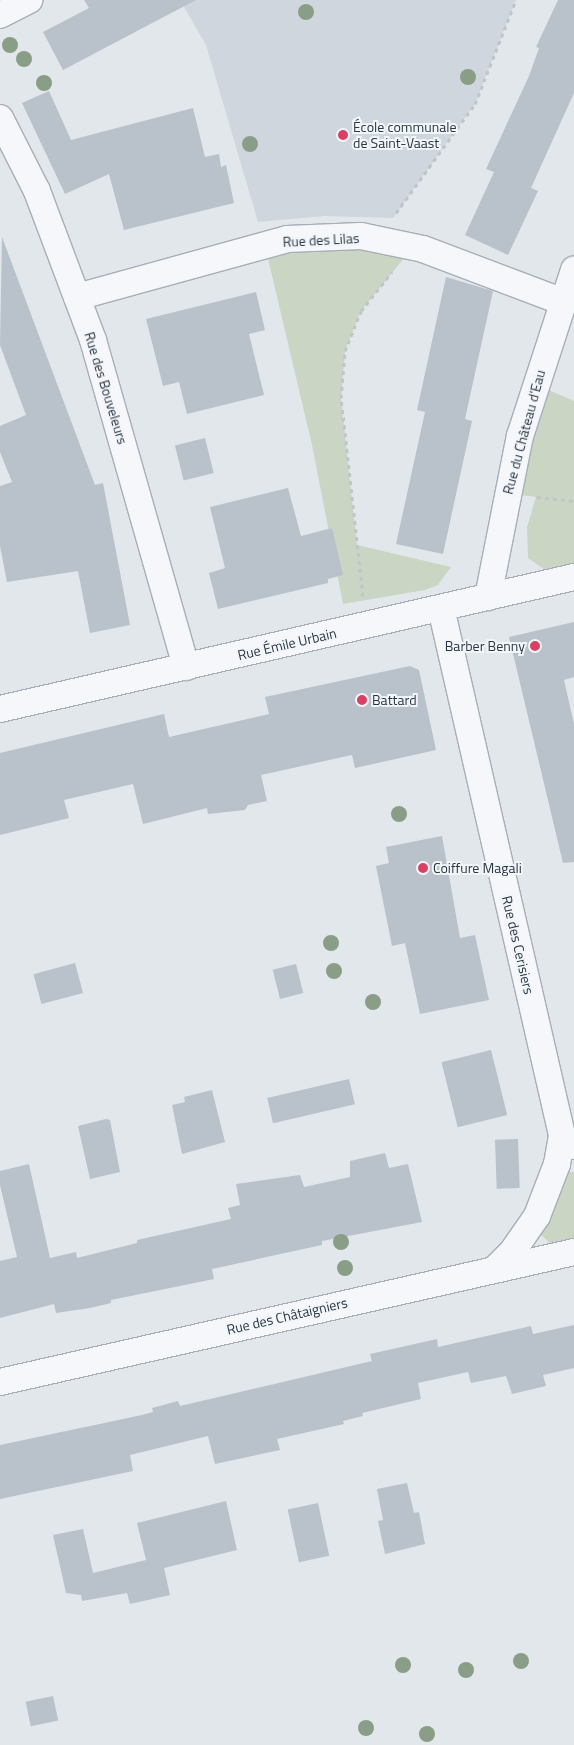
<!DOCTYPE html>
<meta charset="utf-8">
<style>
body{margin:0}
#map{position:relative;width:574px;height:1745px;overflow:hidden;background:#e2e7ec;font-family:"Titillium Web",sans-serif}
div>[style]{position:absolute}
.built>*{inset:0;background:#d0d6de}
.green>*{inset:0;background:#cad6c3}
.building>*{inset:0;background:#b9c1ca;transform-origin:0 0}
.path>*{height:3px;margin-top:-1.5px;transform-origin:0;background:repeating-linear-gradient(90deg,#c1c5cb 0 4px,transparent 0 8px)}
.roads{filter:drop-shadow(1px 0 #a7aeb7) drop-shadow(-1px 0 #a7aeb7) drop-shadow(0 1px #a7aeb7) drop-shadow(0 -1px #a7aeb7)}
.street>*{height:26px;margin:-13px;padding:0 13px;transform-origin:13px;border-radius:13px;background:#f6f7fa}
.trees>*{width:16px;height:16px;margin:-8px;border-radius:50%;background:#8a9e87}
.dots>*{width:14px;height:14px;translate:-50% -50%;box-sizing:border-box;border:2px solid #f3f6f9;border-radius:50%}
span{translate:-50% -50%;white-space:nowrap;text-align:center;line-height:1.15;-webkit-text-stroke:4px #f3f6f9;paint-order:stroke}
.poi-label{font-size:14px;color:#293645}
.left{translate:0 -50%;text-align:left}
.right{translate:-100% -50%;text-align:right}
.street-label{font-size:14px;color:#293645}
</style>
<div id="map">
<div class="built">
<div style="clip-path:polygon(180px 0,516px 0,475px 104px,393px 218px,324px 216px,258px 222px,206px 45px)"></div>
</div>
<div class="green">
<div style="clip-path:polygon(265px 246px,413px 247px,361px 311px,345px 351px,341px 399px,357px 545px,451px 567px,438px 585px,425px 590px,343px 604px,312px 445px)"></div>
<div style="clip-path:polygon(535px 384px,574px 401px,574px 577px,545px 570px,528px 558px,527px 527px,536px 497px,507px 493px)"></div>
<div style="clip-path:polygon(568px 1172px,574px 1172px,574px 1242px,551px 1244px,541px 1235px)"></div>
</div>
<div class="building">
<div style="clip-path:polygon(84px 0,196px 0,63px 70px,43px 32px,89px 8px)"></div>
<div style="clip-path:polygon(558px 0,574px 0,574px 93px,531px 188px,538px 191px,508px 255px,465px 235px,494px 172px,486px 169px,529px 76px,539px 48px,536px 47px)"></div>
<div style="clip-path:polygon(49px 91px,71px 140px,193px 108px,205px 157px,219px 154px,221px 167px,226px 165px,234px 203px,124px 230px,109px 174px,65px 194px,22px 103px)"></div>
<div style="clip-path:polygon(2px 237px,95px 485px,103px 483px,130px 625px,90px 633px,78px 571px,7px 582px,0 546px,0 486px,12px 482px,0 452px,0 426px,26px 415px,0 345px)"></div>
<div style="clip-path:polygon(446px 277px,493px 291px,465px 419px,472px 421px,443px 554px,396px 544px,425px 412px,417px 410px)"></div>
<div style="clip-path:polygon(256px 292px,265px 330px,249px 334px,264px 395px,187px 414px,179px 382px,163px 386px,146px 319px)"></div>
<div style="left:205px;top:438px;width:36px;height:31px;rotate:76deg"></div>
<div style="clip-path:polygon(288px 488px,301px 536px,332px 528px,343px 575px,328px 579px,328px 583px,218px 609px,209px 573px,225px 568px,210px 507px)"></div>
<div style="clip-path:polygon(574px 622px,574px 677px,564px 680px,574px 724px,574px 862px,563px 863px,509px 637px)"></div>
<div style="clip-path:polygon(410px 666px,419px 670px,436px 750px,355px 768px,352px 755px,261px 775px,267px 801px,248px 805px,245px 810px,208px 814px,207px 808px,143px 824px,133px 784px,64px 800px,69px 818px,0 835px,0 753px,164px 714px,169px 737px,269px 714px,265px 697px)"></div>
<div style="clip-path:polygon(442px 836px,460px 938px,475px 935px,489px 1000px,420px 1014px,405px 943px,392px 946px,376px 866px,389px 863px,386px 847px)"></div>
<div style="left:75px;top:963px;width:31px;height:43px;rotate:75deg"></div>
<div style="left:296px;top:964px;width:30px;height:24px;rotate:76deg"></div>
<div style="left:491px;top:1050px;width:67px;height:51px;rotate:76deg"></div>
<div style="left:349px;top:1079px;width:26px;height:84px;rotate:77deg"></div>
<div style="clip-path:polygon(212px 1090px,225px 1142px,182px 1154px,172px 1105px,185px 1102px,184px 1097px)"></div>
<div style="clip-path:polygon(106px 1119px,110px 1120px,120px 1172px,90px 1179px,78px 1126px)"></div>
<div style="left:518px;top:1139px;width:49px;height:23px;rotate:88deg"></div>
<div style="clip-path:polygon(385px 1153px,389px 1168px,408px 1164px,422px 1222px,322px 1241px,322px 1245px,212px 1269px,214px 1279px,111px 1300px,111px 1303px,90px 1308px,56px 1313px,54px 1304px,0 1318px,0 1261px,17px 1257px,0 1185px,0 1171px,29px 1164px,50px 1258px,76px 1252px,77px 1258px,137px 1243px,137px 1240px,231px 1219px,228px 1208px,240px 1205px,236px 1184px,300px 1175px,304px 1187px,350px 1177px,350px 1161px)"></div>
<div style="clip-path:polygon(574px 1325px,574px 1368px,543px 1375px,546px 1386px,512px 1394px,506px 1376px,471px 1383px,468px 1372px,418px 1383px,421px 1399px,362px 1413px,363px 1416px,343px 1421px,344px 1424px,277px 1439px,280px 1450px,215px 1464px,208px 1436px,130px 1455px,133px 1471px,0 1499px,0 1445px,142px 1415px,153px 1412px,152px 1408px,178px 1401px,180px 1406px,372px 1361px,370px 1354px,437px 1339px,438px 1347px,531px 1326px,533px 1334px)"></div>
<div style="clip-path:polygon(407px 1483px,414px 1513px,419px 1512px,425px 1544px,385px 1554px,378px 1521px,383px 1520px,377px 1489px)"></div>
<div style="clip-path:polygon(226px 1501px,237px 1550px,164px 1568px,170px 1595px,130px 1604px,127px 1593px,82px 1601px,81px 1595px,66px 1593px,53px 1535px,83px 1529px,93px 1573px,146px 1560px,137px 1523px)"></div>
<div style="left:318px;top:1503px;width:54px;height:31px;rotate:78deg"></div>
<div style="left:53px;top:1696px;width:25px;height:28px;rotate:78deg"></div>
</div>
<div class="path">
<div style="left:396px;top:213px;width:135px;rotate:-54.1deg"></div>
<div style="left:475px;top:104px;width:112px;rotate:-68.5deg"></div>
<div style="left:537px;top:497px;width:37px;rotate:6deg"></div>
<div style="left:363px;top:596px;width:199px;rotate:-96.3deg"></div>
<div style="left:341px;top:398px;width:47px;rotate:-85.1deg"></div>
<div style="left:345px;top:351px;width:43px;rotate:-68.2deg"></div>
<div style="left:361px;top:311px;width:50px;rotate:-51.5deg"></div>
</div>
<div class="roads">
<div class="street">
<div style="left:0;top:15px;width:33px;rotate:-27deg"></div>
<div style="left:0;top:118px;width:82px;rotate:63.1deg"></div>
<div style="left:37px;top:191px;width:159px;rotate:69.4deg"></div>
<div style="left:93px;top:340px;width:340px;rotate:74.1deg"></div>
<div style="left:77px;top:297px;width:218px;rotate:-15.4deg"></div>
<div style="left:287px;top:239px;width:74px;rotate:-2.3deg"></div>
<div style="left:361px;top:236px;width:63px;rotate:11.8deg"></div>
<div style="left:423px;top:249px;width:150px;rotate:20.7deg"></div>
<div style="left:488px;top:597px;width:164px;rotate:-78.8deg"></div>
<div style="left:520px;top:436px;width:175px;rotate:-72deg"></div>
<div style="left:441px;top:608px;width:541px;rotate:77.07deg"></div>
<div style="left:562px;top:1135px;width:16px;rotate:43deg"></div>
<div style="left:0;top:709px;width:589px;rotate:-12.95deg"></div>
<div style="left:496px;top:1268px;width:23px;rotate:-45deg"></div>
<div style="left:512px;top:1252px;width:44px;rotate:-55.2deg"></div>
<div style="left:537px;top:1216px;width:56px;rotate:-69deg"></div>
<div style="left:557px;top:1164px;width:29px;rotate:-80deg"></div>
<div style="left:0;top:1382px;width:589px;rotate:-12.76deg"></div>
</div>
</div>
<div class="trees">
<div style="left:306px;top:12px"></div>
<div style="left:10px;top:45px"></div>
<div style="left:24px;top:59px"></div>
<div style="left:468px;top:77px"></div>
<div style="left:44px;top:83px"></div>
<div style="left:250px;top:144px"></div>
<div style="left:399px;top:814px"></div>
<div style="left:331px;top:943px"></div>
<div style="left:334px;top:971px"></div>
<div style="left:373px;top:1002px"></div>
<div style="left:341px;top:1242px"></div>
<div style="left:345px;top:1268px"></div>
<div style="left:521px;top:1661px"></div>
<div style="left:403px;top:1665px"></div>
<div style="left:466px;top:1670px"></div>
<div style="left:366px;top:1728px"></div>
<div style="left:427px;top:1734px"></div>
</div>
<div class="dots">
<div style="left:343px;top:135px;background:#d94064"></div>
<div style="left:535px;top:646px;background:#d94064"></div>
<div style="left:362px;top:700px;background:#d94064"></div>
<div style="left:423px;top:868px;background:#d94064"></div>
</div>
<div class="poi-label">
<span class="left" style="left:353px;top:135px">École communale<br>de Saint-Vaast</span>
<span class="right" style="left:525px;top:646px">Barber Benny</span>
<span class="left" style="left:372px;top:700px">Battard</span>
<span class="left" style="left:433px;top:868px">Coiffure Magali</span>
</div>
<div class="street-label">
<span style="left:321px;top:240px;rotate:-3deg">Rue des Lilas</span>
<span style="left:106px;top:388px;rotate:73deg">Rue des Bouveleurs</span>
<span style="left:524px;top:432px;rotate:-75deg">Rue du Château d'Eau</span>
<span style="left:287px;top:644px;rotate:-13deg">Rue Émile Urbain</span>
<span style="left:518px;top:945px;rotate:77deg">Rue des Cerisiers</span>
<span style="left:287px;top:1316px;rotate:-13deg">Rue des Châtaigniers</span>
</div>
</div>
